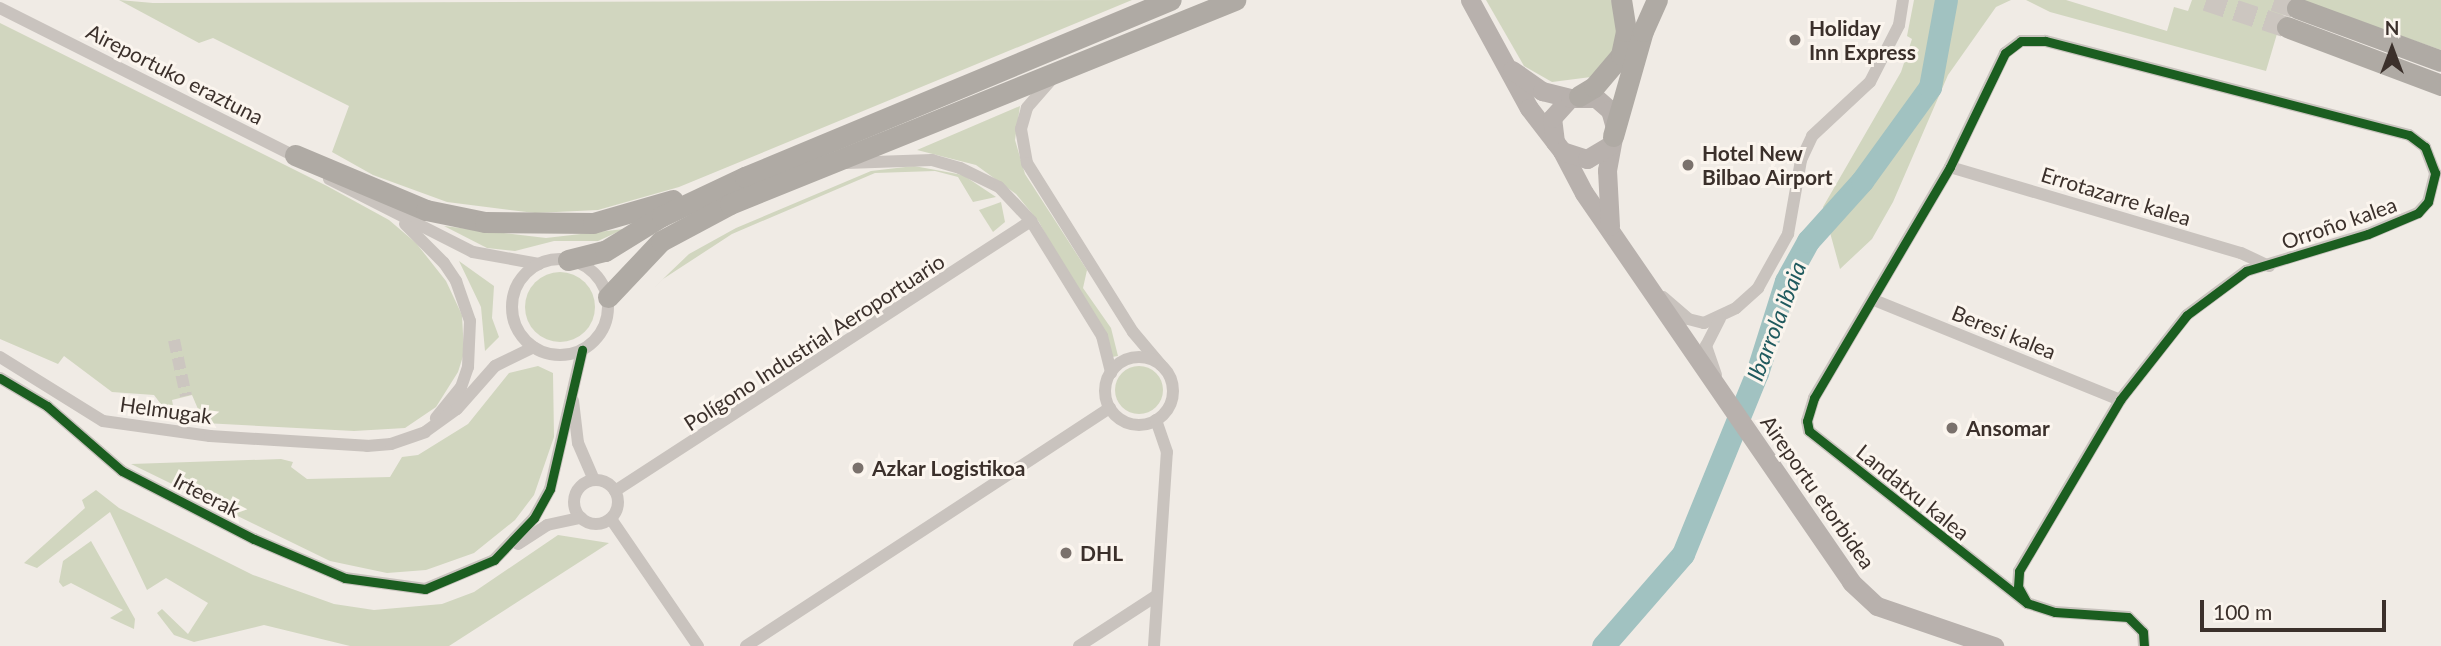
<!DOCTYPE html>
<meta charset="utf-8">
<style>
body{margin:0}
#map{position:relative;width:2441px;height:646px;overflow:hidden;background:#f0ebe5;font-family:Lato,sans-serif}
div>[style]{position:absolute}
.green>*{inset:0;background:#d1d6bf}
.round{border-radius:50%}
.river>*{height:23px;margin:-11.5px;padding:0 11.5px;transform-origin:11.5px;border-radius:11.5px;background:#a1c2c1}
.street-tunnel>*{height:12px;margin-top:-6px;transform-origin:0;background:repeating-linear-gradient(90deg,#ccc6c0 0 12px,transparent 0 18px)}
.highway-tunnel>*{height:21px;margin-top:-10.5px;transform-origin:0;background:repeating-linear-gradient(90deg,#ccc6c0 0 21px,transparent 0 31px)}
.street>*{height:12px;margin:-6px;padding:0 6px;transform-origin:6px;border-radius:6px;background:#c9c3be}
.street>.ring{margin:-6px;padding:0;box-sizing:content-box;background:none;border:12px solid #c9c3be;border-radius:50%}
.primary>*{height:19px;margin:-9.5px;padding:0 9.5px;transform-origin:9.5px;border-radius:9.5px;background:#b8b1ad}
.highway>*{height:21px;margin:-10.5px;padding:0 10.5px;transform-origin:10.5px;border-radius:10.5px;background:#afaaa4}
.cycleway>*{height:9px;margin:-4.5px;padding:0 4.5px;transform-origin:4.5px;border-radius:4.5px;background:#1b5e20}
.dots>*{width:19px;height:19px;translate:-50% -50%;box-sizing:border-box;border:4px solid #fbf5ee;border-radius:50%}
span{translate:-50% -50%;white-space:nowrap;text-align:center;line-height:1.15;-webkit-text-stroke:6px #fbf5ee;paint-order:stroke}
.poi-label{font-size:21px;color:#3b302b;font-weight:700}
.left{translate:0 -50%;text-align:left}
.street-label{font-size:21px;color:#3b302b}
.water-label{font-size:23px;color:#1f5a5e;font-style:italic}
.north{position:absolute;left:2357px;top:14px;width:70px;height:70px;-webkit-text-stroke:5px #fbf5ee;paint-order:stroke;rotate:0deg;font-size:19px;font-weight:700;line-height:28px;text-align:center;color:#3b302b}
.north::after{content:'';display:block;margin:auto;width:24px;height:32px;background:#3b302b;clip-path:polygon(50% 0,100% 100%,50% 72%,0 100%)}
.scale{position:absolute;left:2200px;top:600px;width:186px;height:32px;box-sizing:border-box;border:4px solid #3b302b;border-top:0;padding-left:9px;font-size:21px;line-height:24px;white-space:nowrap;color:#3b302b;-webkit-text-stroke:5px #fbf5ee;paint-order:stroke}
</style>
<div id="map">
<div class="green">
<div style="clip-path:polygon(119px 0,153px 3px,1132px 0,679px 187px,598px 210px,535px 213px,447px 202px,373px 175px,332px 152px,349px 106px,213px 38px,199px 43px)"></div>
<div style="clip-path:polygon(1486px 0,1611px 0,1618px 29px,1614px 49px,1591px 77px,1552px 82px,1524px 66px)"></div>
<div style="clip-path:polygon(1914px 0,2011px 0,1996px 7px,1948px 75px,1893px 202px,1872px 239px,1840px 269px,1823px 207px,1901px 72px,1912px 39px,1907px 36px)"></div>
<div style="clip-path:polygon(2026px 0,2066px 0,2167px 31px,2174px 7px,2188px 11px,2192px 0,2287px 0,2266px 71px,2050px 12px)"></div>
<div style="clip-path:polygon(2299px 0,2441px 0,2441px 50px)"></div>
<div style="clip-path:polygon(0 23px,327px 186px,389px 220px,416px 243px,446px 281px,462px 315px,464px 353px,458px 372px,436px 407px,405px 428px,354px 431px,204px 423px,192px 395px,172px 400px,174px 411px,167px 412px,154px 395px,112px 392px,64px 356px,58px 364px,0 339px)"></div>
<div style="clip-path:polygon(1020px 106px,1015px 140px,1025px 174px,1087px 270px,1083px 288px,1111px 328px,1118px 356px,1112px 357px,1039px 222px,1016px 194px,976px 165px,917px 150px)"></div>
<div style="clip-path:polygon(914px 166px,963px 175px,996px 197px,973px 202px,958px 177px,935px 171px,875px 173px,732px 234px,663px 279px,641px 300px,689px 254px,736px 228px,871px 171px)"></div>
<div style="clip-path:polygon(1001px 202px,1005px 222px,993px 232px,979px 210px)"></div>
<div style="clip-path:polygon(444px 226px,546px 238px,624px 229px,598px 241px,554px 241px,515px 251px,487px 248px)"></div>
<div style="clip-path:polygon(459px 261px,494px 286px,492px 318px,499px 337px,485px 351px,481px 307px)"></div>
<div class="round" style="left:525px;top:272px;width:70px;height:70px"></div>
<div style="clip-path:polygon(538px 366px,553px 373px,554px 437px,534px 495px,515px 520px,474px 553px,426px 570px,387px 573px,330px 561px,131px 464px,281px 459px,293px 462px,291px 467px,307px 479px,390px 477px,402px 457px,418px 455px,468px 424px,509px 373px)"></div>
<div class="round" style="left:1115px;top:366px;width:48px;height:48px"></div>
<div style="clip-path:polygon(96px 490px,119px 508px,253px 575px,334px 604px,374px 610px,442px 604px,474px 592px,558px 535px,609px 543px,449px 646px,350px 646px,264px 625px,194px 642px,174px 635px,157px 613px,162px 609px,188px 634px,208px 603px,166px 578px,147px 590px,110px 512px,37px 568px,24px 563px,85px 508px,82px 500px)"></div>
<div style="clip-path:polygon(91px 541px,135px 619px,134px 629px,110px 618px,123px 610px,71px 583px,63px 587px,59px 582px,63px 561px)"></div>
</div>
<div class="river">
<div style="left:1603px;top:646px;width:122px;rotate:-49deg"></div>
<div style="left:1683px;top:554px;width:196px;rotate:-67.8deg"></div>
<div style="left:1757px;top:373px;width:96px;rotate:-72.5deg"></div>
<div style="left:1786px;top:281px;width:46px;rotate:-61.2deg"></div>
<div style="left:1808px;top:241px;width:81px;rotate:-48deg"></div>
<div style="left:1862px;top:181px;width:116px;rotate:-54.1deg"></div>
<div style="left:1930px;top:87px;width:88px;rotate:-79.6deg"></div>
</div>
<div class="street-tunnel">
<div style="left:174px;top:340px;width:57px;rotate:77.9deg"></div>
</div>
<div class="highway-tunnel">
<div style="left:2206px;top:0;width:85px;rotate:18.4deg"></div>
<div style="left:2274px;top:0;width:24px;rotate:19deg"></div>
</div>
<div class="street">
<div style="left:0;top:8px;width:336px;rotate:26.7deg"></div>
<div style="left:1051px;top:80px;width:37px;rotate:131deg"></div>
<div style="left:1027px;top:108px;width:22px;rotate:106deg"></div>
<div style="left:1021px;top:129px;width:35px;rotate:80deg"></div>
<div style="left:1027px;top:163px;width:199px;rotate:57.9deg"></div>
<div style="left:1133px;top:332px;width:43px;rotate:49.7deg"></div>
<div style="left:846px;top:163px;width:86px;rotate:-2deg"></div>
<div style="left:932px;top:160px;width:29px;rotate:16deg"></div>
<div style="left:960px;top:168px;width:43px;rotate:26deg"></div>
<div style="left:999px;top:187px;width:47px;rotate:46.7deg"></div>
<div style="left:1031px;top:221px;width:135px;rotate:58.3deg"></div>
<div style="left:1102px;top:336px;width:38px;rotate:76deg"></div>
<div style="left:1950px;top:167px;width:303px;rotate:16.5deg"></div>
<div style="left:2241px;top:253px;width:31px;rotate:25deg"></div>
<div style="left:329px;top:179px;width:161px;rotate:26.9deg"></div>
<div style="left:473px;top:252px;width:67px;rotate:10.3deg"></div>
<div style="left:405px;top:224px;width:55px;rotate:45deg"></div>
<div style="left:444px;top:263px;width:22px;rotate:56deg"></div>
<div style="left:456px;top:281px;width:42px;rotate:70.7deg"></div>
<div style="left:470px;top:321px;width:46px;rotate:92.5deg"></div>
<div style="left:468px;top:367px;width:21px;rotate:109deg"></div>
<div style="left:461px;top:387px;width:40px;rotate:129deg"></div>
<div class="ring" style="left:512px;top:259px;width:84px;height:84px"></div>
<div style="left:1663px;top:297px;width:33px;rotate:41deg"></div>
<div style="left:1688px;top:319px;width:16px;rotate:14deg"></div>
<div style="left:1704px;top:323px;width:35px;rotate:-25deg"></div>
<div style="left:1736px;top:308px;width:30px;rotate:-42deg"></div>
<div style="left:1758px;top:288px;width:62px;rotate:-60.9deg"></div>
<div style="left:1788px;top:234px;width:75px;rotate:-80deg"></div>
<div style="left:1801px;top:160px;width:26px;rotate:-65deg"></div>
<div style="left:1812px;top:136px;width:79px;rotate:-43deg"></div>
<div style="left:1870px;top:82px;width:64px;rotate:-63deg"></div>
<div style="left:1899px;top:25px;width:25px;rotate:-81deg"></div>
<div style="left:1874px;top:300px;width:266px;rotate:22.1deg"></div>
<div style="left:0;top:357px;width:121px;rotate:31.9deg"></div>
<div style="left:103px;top:421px;width:108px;rotate:8deg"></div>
<div style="left:210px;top:436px;width:157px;rotate:3.6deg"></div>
<div style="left:367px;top:446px;width:24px;rotate:-5deg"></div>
<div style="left:391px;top:444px;width:36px;rotate:-19deg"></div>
<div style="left:425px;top:432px;width:39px;rotate:-36deg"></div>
<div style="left:457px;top:409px;width:57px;rotate:-48.5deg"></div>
<div style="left:495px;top:366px;width:43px;rotate:-26deg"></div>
<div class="ring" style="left:1105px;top:357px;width:56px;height:56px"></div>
<div style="left:1716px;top:375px;width:31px;rotate:-109deg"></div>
<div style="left:1706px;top:346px;width:31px;rotate:-63deg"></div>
<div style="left:0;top:378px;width:55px;rotate:30.8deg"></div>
<div style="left:47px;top:406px;width:99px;rotate:40.9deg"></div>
<div style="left:122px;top:471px;width:148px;rotate:27.3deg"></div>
<div style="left:254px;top:539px;width:99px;rotate:23.2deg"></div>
<div style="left:345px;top:578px;width:81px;rotate:7.8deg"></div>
<div style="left:425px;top:589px;width:75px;rotate:-22.8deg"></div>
<div style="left:494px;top:560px;width:58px;rotate:-46.4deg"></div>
<div style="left:534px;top:518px;width:33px;rotate:-61deg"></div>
<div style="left:550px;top:489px;width:143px;rotate:-77deg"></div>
<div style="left:573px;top:401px;width:42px;rotate:83.2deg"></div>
<div style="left:578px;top:443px;width:40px;rotate:66.6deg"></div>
<div class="ring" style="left:574px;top:480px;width:32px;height:32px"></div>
<div style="left:615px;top:491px;width:496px;rotate:-33deg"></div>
<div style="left:611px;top:519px;width:154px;rotate:55.6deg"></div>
<div style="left:518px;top:544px;width:35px;rotate:-33deg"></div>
<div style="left:547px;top:525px;width:35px;rotate:-12deg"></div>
<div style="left:2027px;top:603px;width:18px;rotate:-119deg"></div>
<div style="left:2018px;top:587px;width:16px;rotate:-86deg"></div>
<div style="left:2019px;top:571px;width:199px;rotate:-59.4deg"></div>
<div style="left:2120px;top:400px;width:108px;rotate:-51.8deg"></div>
<div style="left:2187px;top:315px;width:74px;rotate:-36.7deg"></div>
<div style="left:2246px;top:271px;width:127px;rotate:-16.9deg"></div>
<div style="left:2368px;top:234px;width:54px;rotate:-22.8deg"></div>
<div style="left:2418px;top:213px;width:15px;rotate:-48deg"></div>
<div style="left:2428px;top:202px;width:30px;rotate:-76deg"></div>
<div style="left:2435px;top:173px;width:28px;rotate:-111deg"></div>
<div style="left:2425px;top:147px;width:20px;rotate:-143deg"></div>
<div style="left:2409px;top:135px;width:376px;rotate:-165.5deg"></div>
<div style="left:2045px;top:41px;width:24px;rotate:180deg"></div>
<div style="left:2021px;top:41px;width:20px;rotate:143deg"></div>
<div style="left:2005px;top:53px;width:127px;rotate:115.8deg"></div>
<div style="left:1950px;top:167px;width:268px;rotate:120.5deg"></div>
<div style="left:1814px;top:398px;width:24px;rotate:107deg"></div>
<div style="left:1807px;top:421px;width:10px;rotate:79deg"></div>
<div style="left:1809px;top:431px;width:278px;rotate:38.3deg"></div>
<div style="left:2027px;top:603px;width:29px;rotate:18deg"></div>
<div style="left:2055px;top:612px;width:73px;rotate:3.9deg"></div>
<div style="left:2128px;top:617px;width:21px;rotate:45deg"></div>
<div style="left:2143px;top:632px;width:14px;rotate:86deg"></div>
<div style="left:746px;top:646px;width:435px;rotate:-33.2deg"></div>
<div style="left:1079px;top:646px;width:92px;rotate:-33deg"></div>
<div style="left:1154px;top:646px;width:194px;rotate:-86.2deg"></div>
<div style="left:1167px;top:452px;width:34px;rotate:-109deg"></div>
</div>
<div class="primary">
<div style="left:1470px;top:0;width:123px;rotate:61.4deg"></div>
<div style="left:1529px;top:108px;width:54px;rotate:52.5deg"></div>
<div style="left:1562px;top:151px;width:47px;rotate:62.4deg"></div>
<div style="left:1584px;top:193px;width:472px;rotate:55.5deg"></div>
<div style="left:1851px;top:582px;width:35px;rotate:43deg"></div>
<div style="left:1877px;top:606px;width:124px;rotate:18.9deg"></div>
<div style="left:1512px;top:70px;width:37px;rotate:35deg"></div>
<div style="left:1542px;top:91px;width:29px;rotate:14deg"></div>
<div style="left:1555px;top:142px;width:24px;rotate:-97deg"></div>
<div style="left:1552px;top:118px;width:27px;rotate:-48deg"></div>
<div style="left:1570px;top:98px;width:26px"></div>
<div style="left:1596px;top:98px;width:18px;rotate:41deg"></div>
<div style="left:1610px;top:110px;width:18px;rotate:74deg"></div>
<div style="left:1615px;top:127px;width:44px;rotate:100.5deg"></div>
<div style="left:1607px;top:170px;width:56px;rotate:86.9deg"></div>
<div style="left:1562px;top:151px;width:26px;rotate:18deg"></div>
<div style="left:1587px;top:159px;width:27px;rotate:-31deg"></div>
</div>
<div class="highway">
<div style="left:2297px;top:8px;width:153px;rotate:20.2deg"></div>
<div style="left:2287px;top:27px;width:165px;rotate:20.6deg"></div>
<div style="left:1579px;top:96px;width:17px;rotate:-31deg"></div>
<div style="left:1594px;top:87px;width:42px;rotate:-49.8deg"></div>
<div style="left:1621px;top:55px;width:25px;rotate:-78deg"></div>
<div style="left:1626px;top:31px;width:31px;rotate:-99deg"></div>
<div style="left:1613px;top:136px;width:109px;rotate:-74.1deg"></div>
<div style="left:1643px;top:31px;width:34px;rotate:-66deg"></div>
<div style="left:295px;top:155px;width:142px;rotate:22.8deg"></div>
<div style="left:426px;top:210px;width:60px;rotate:11.5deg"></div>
<div style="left:485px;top:222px;width:108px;rotate:0.5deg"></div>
<div style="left:593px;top:223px;width:83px;rotate:-16deg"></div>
<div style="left:568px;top:260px;width:38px;rotate:-14deg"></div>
<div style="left:605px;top:251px;width:67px;rotate:-31.6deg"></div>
<div style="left:662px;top:216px;width:92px;rotate:-25.2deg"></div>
<div style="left:745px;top:177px;width:461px;rotate:-22.6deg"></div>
<div style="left:608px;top:297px;width:77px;rotate:-46.6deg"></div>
<div style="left:661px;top:241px;width:78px;rotate:-28.2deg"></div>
<div style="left:730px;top:204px;width:545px;rotate:-22deg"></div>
</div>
<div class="cycleway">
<div style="left:0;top:378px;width:55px;rotate:30.8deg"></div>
<div style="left:47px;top:406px;width:99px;rotate:40.9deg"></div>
<div style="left:122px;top:471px;width:148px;rotate:27.3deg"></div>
<div style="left:254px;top:539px;width:99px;rotate:23.2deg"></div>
<div style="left:345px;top:578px;width:81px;rotate:7.8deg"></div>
<div style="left:425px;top:589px;width:75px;rotate:-22.8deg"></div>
<div style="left:494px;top:560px;width:58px;rotate:-46.4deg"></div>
<div style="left:534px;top:518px;width:33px;rotate:-61deg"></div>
<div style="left:550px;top:489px;width:143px;rotate:-77deg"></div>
<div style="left:2027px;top:603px;width:18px;rotate:-119deg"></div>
<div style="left:2018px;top:587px;width:16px;rotate:-86deg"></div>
<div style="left:2019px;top:571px;width:199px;rotate:-59.4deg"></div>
<div style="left:2120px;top:400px;width:108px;rotate:-51.8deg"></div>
<div style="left:2187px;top:315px;width:74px;rotate:-36.7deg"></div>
<div style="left:2246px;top:271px;width:127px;rotate:-16.9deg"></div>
<div style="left:2368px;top:234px;width:54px;rotate:-22.8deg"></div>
<div style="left:2418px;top:213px;width:15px;rotate:-48deg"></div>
<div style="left:2428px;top:202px;width:30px;rotate:-76deg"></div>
<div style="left:2435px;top:173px;width:28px;rotate:-111deg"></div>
<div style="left:2425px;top:147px;width:20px;rotate:-143deg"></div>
<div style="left:2409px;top:135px;width:376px;rotate:-165.5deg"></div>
<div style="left:2045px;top:41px;width:24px;rotate:180deg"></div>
<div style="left:2021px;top:41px;width:20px;rotate:143deg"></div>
<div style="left:2005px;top:53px;width:127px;rotate:115.8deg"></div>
<div style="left:1950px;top:167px;width:268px;rotate:120.5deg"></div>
<div style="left:1814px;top:398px;width:24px;rotate:107deg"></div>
<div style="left:1807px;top:421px;width:10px;rotate:79deg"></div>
<div style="left:1809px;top:431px;width:278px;rotate:38.3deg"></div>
<div style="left:2027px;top:603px;width:29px;rotate:18deg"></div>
<div style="left:2055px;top:612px;width:73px;rotate:3.9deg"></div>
<div style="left:2128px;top:617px;width:21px;rotate:45deg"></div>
<div style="left:2143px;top:632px;width:14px;rotate:86deg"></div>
</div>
<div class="dots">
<div style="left:1795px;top:40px;background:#7a716c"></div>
<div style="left:1688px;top:165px;background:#7a716c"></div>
<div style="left:1952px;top:428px;background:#7a716c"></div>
<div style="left:858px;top:468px;background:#7a716c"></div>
<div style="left:1066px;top:553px;background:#7a716c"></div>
</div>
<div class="poi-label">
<span class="left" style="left:1809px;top:40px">Holiday<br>Inn Express</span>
<span class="left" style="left:1702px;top:165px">Hotel New<br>Bilbao Airport</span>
<span class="left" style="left:1966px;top:428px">Ansomar</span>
<span class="left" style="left:872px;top:468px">Azkar Logistikoa</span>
<span class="left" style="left:1080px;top:553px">DHL</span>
</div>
<div class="street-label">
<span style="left:175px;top:74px;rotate:27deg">Aireportuko eraztuna</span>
<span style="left:2116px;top:196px;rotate:17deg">Errotazarre kalea</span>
<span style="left:2339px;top:223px;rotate:-19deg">Orroño kalea</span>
<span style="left:2004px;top:332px;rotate:22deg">Beresi kalea</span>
<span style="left:814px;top:342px;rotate:-33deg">Polígono Industrial Aeroportuario</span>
<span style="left:166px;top:410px;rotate:8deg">Helmugak</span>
<span style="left:1818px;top:492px;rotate:55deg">Aireportu etorbidea</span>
<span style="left:1913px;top:492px;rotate:39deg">Landatxu kalea</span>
<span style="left:207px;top:495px;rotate:27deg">Irteerak</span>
</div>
<div class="water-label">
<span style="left:1776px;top:321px;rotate:-69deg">Ibarrola ibaia</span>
</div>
<div class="north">N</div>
<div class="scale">100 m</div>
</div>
